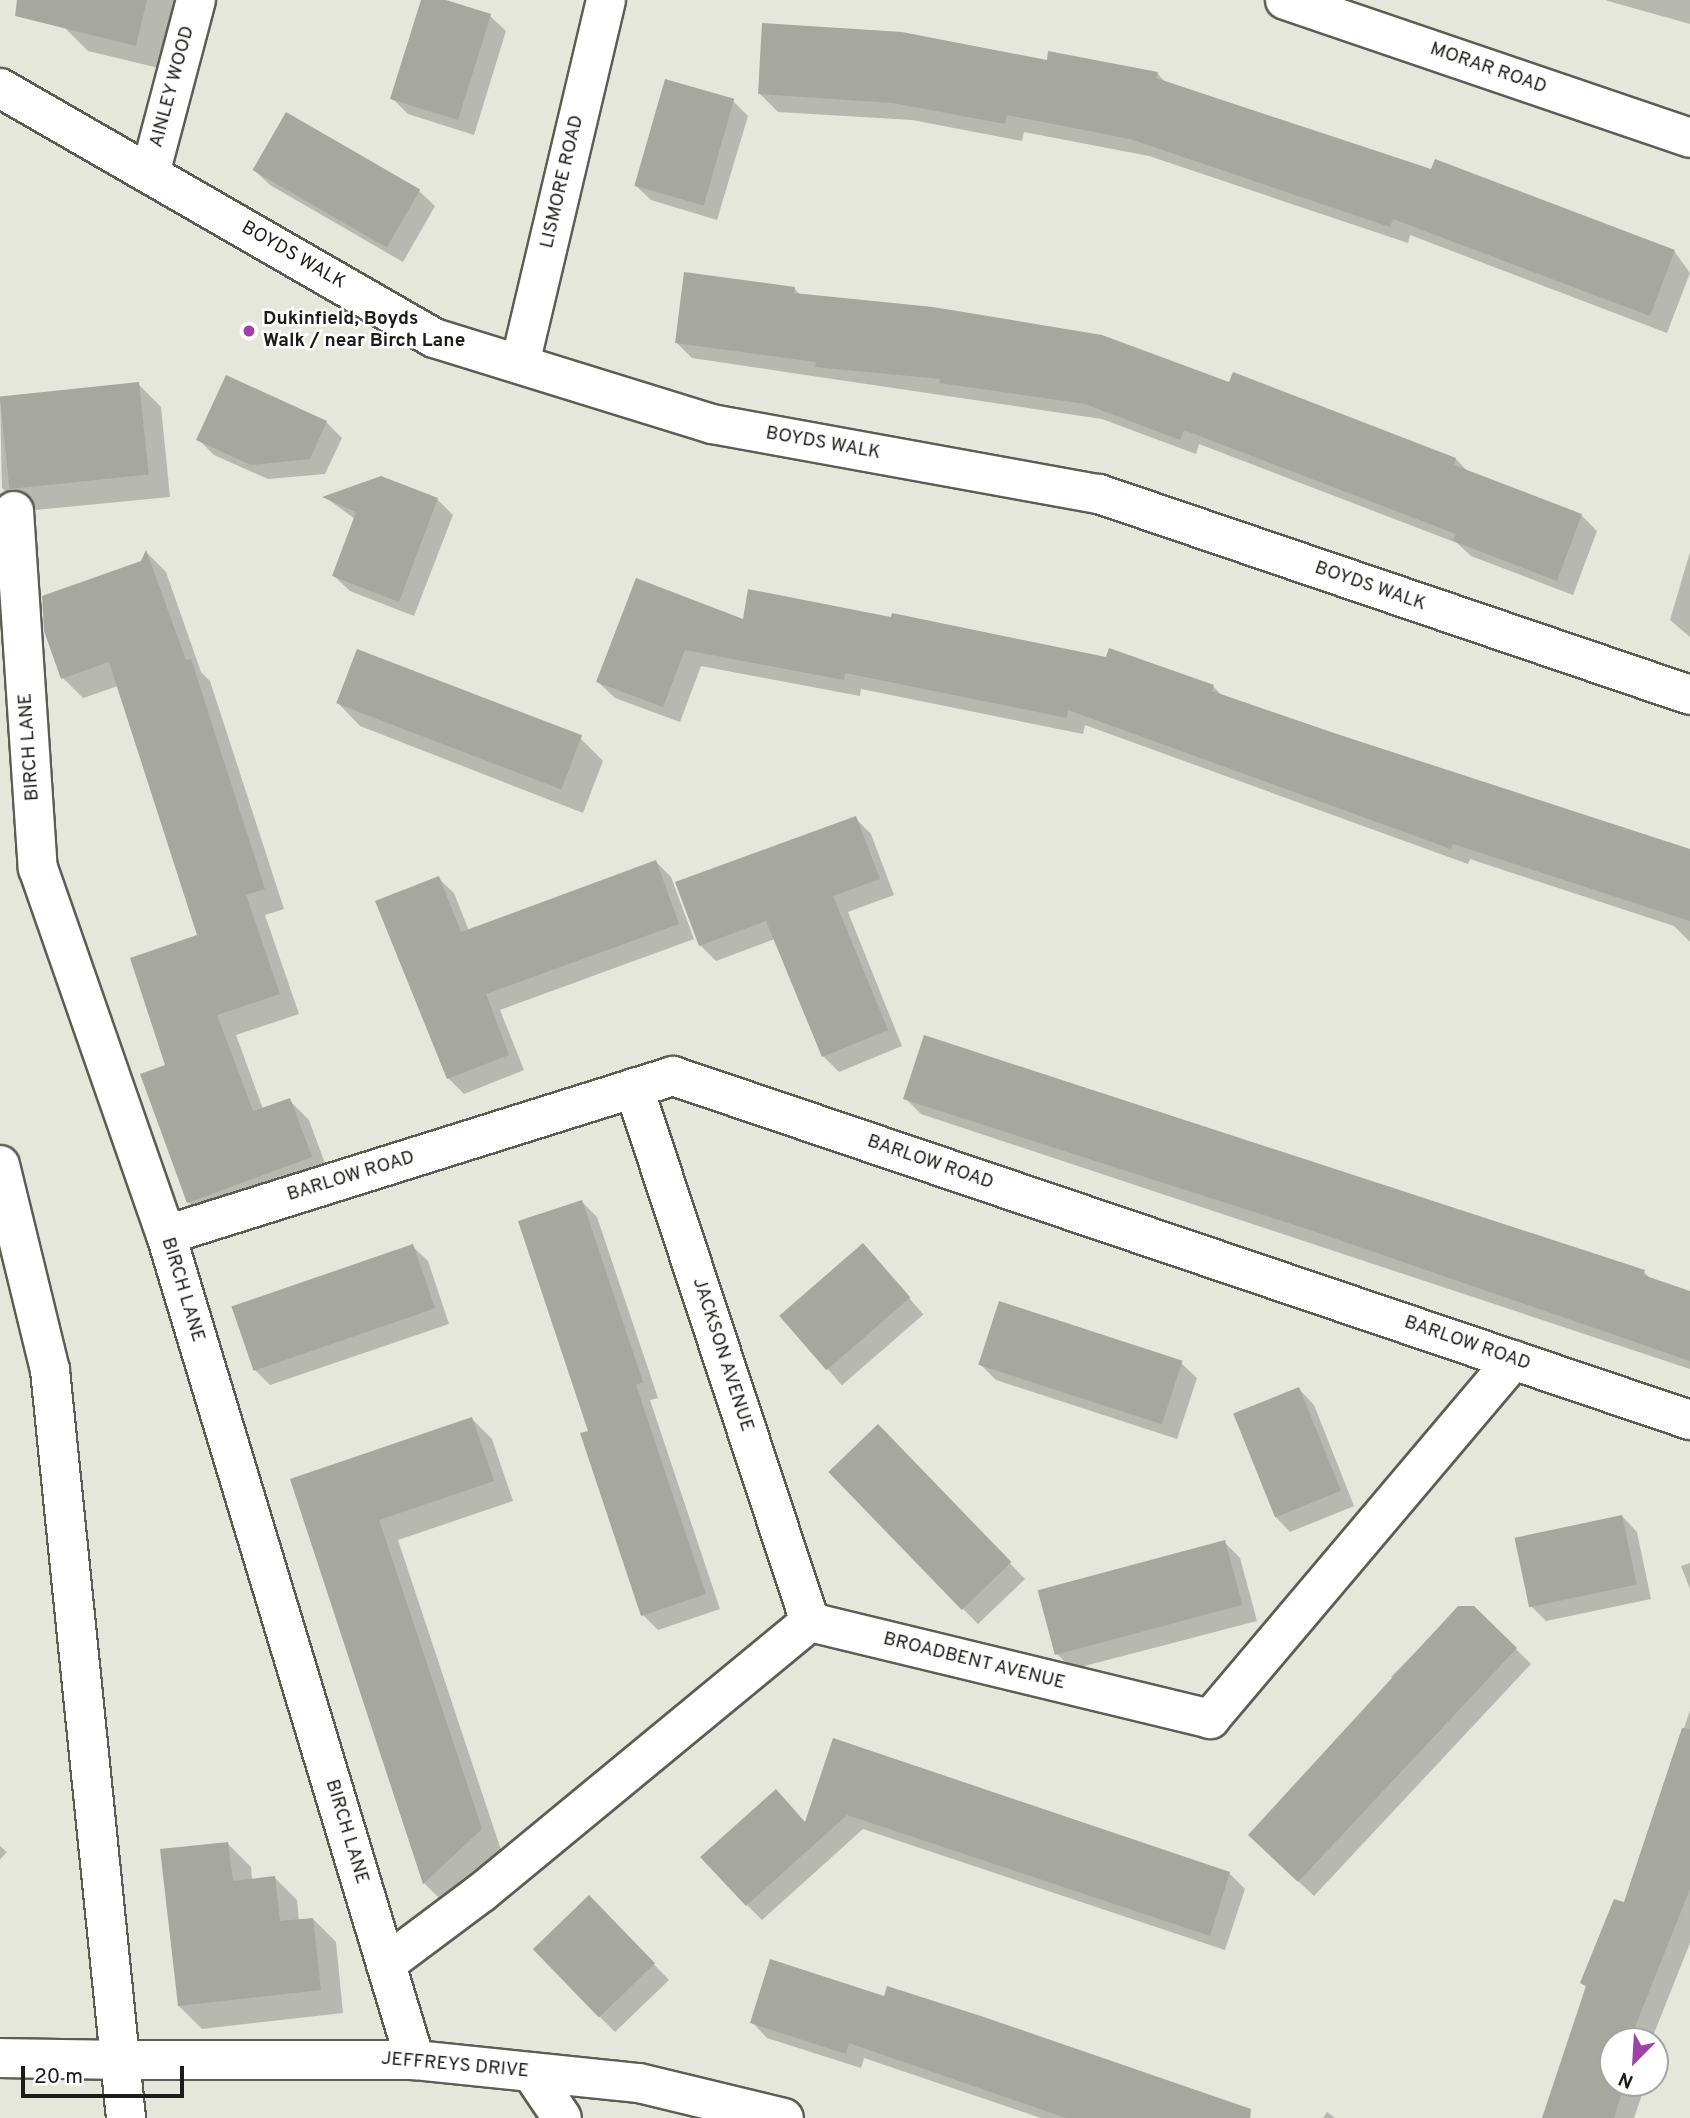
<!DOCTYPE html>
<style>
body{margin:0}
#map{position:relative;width:1690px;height:2118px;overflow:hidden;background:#e5e7db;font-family:Overpass,sans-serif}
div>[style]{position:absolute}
.shadow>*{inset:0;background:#0003;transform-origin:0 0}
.building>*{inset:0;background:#a6a89e;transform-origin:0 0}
.roads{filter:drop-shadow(2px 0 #5c5e55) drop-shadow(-2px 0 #5c5e55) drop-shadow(0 2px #5c5e55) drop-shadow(0 -2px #5c5e55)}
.street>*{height:38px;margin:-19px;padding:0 19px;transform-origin:19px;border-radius:19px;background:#fff}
.secondary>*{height:38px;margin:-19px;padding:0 19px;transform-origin:19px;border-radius:19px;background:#fff}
.dots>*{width:19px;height:19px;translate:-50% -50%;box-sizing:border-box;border:4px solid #fff;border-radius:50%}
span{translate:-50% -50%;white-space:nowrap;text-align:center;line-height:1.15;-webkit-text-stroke:5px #fff;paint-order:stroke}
.street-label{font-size:19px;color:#1c1d19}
.poi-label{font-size:19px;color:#1c1d19;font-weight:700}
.left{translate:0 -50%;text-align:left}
.north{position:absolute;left:1599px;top:2027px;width:70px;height:70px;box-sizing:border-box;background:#fff;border:2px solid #a4a5a3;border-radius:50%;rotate:204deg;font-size:19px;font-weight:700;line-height:28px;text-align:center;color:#1c1d19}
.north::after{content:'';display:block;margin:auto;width:24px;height:32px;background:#9e41aa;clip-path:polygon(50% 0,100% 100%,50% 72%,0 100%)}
.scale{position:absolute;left:21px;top:2066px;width:163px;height:32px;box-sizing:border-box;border:4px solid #1c1d19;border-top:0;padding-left:9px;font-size:21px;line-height:24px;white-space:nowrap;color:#1c1d19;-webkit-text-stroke:5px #fff;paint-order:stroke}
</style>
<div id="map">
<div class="shadow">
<div style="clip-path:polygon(71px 0,175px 0,159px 68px,88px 51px,65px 28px)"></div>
<div style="clip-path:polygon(423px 0,440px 0,490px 16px,506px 31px,474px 135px,408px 114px,392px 98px)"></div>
<div style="clip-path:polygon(1606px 0,1690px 0,1690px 24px,1608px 1px)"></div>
<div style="clip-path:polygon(1048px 62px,1157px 73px,1167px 84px,1674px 251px,1690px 273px,1667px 333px,1410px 235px,1408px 243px,1149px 156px,1024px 132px,1022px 141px,912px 120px,778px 112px,760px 94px)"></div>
<div style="clip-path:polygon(733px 101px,748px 116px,717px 220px,651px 200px,635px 185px)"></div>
<div style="clip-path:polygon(287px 114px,419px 191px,435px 206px,403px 262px,270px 185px,254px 170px)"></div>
<div style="clip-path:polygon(794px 288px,801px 296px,1230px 384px,1456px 459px,1469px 473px,1581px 515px,1597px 531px,1573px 595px,1471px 556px,1457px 543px,1199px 444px,1196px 454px,1102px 419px,692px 358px,676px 342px)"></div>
<div style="clip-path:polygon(138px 384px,161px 407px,170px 497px,25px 511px,2px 488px,0 397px)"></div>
<div style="clip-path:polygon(326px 422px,342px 438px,325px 474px,268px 479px,214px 455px,198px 439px)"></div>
<div style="clip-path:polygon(325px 497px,437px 499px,453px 515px,414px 616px,350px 591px,334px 576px,355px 519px)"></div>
<div style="clip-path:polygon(1690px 552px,1690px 637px,1670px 620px)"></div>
<div style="clip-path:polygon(147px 553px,166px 572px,201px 672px,210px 681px,284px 909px,265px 915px,299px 1014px,236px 1035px,263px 1109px,289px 1100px,309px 1120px,330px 1177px,209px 1222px,188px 1202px,168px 1066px,199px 936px,118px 686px,83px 698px,63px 678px)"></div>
<div style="clip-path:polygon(744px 622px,1213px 686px,1222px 696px,1690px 859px,1690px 942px,1674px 926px,1470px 859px,1468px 864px,1085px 725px,1083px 734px,861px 689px,860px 696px,701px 666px,680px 722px,615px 698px,598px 682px)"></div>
<div style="clip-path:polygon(338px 703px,580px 738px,603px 761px,583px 813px,360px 726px)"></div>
<div style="clip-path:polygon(855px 818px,871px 834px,894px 895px,848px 912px,902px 1046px,839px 1072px,823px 1056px,775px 939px,716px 961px,700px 945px)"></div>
<div style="clip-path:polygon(656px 862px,671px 877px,694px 939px,500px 1010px,524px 1070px,464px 1094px,448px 1078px,438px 878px,454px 893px,469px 931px)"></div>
<div style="clip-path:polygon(905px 1098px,1644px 1272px,1652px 1280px,1690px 1292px,1690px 1369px,921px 1114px)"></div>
<div style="clip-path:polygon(582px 1202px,597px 1217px,658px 1398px,650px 1400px,720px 1609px,658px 1630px,643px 1615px,591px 1432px)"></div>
<div style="left:863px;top:1245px;width:92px;height:108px;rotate:49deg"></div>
<div style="clip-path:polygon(412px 1246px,428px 1261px,449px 1324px,270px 1385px,254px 1369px)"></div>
<div style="clip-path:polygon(1181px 1363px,1197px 1378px,1177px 1439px,996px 1380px,981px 1365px)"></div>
<div style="clip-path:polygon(1299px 1389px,1314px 1405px,1354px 1506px,1290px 1532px,1275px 1516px)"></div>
<div style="clip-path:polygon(472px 1419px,492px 1439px,513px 1501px,398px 1540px,501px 1850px,444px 1903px,424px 1883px,293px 1480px)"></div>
<div style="clip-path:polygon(893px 1442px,1025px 1579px,978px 1624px,963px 1609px)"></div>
<div style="clip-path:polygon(1622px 1516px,1637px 1532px,1651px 1599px,1546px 1621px,1530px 1605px)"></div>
<div style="clip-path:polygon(1224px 1542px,1240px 1558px,1257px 1621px,1073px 1669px,1057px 1654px)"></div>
<div style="clip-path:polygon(1690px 1563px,1690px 1589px,1681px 1566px)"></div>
<div style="clip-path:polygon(1458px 1608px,1474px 1608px,1531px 1664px,1314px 1896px,1266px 1851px,1395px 1682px,1391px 1677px)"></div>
<div style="clip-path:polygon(1690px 1710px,1690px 1943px,1651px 2041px,1613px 2041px,1613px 2083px,1646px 2083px,1634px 2118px,1544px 2118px,1587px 1988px,1582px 1983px,1625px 1905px)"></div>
<div style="clip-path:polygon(834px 1741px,1229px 1873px,1245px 1889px,1225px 1950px,863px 1829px,762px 1920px,747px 1905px,807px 1824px)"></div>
<div style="clip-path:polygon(228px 1844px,251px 1867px,252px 1880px,274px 1877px,297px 1900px,299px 1921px,313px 1919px,336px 1942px,343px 2013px,202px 2029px,179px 2006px)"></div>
<div style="left:0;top:1846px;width:9px;height:143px;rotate:41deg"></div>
<div style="clip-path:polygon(605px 1913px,669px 1980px,615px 2032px,600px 2017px)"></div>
<div style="clip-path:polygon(752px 2022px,1227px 2118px,1041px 2118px,864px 2058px,861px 2068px,767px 2038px)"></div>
<div style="clip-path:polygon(1327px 2112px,1335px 2118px,1323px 2118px)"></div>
</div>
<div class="building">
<div style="clip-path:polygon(17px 0,147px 0,136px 46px,15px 16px)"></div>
<div style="clip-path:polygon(421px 0,446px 0,491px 14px,458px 120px,390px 99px)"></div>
<div style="clip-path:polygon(762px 23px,902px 32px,1047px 60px,1048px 51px,1158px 72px,1156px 78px,1431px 169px,1435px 159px,1675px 250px,1650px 316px,1393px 219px,1390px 227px,1130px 139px,1007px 115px,1005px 124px,893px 103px,758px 94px)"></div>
<div style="left:665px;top:79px;width:72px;height:111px;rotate:16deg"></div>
<div style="left:286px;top:112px;width:155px;height:67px;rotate:30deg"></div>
<div style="clip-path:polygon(684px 272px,795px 287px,794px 293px,933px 307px,1102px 335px,1229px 382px,1233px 372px,1456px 458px,1454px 465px,1582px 514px,1557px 581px,1453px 541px,1456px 534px,1184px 430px,1180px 440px,1085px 404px,939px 383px,940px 379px,815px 367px,816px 362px,675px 343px)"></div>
<div style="clip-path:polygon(226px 375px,327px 421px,310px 459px,251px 465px,196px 440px)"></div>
<div style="left:139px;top:382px;width:93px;height:140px;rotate:84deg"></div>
<div style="clip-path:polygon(381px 476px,438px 498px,399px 602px,332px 576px,356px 512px,322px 497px)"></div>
<div style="clip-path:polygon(146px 550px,186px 660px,191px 659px,265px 889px,246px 895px,280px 994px,217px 1015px,253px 1111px,290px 1098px,312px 1157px,187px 1203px,140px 1074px,165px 1065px,130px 958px,197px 935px,109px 662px,61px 679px,44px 631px,42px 596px,141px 561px)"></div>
<div style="clip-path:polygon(636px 578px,743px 619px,748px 589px,891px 617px,892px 613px,1106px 657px,1109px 648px,1214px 685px,1212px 691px,1340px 735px,1690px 849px,1690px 921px,1453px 844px,1451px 849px,1068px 710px,1067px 718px,845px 673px,844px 680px,685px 650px,663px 707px,596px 682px)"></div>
<div style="left:357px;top:649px;width:241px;height:58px;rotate:21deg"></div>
<div style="clip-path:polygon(856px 816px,880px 879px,833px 896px,888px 1030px,822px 1057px,766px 921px,699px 946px,675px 882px)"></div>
<div style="clip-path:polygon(656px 860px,679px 924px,486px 994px,509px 1055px,447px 1079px,375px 901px,439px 876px,461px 932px)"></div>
<div style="clip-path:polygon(924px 1035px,1645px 1270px,1643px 1275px,1690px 1291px,1690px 1361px,1313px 1231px,903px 1099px)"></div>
<div style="clip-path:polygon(582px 1200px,643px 1382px,636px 1385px,706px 1594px,641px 1616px,580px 1433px,588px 1431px,518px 1221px)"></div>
<div style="left:863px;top:1243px;width:72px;height:111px;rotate:49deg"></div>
<div style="left:413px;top:1244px;width:68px;height:192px;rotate:71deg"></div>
<div style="left:999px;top:1301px;width:193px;height:67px;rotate:18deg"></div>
<div style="left:1299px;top:1387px;width:112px;height:71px;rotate:68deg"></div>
<div style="clip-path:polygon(472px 1417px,494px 1481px,379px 1520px,482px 1829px,423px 1884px,290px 1479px)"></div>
<div style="left:878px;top:1424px;width:192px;height:69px;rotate:46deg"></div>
<div style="left:1622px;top:1515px;width:71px;height:110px;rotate:78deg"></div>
<div style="left:1225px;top:1540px;width:67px;height:194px;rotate:75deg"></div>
<div style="clip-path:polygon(1458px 1606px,1474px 1606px,1517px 1648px,1298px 1882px,1248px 1835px)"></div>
<div style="clip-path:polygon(1682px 1728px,1690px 1729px,1690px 1889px,1631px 2037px,1639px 2041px,1613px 2041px,1613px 2083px,1625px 2083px,1614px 2118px,1542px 2118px,1586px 1986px,1580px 1983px,1614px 1899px,1624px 1902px)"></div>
<div style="clip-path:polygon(833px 1738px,1230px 1872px,1210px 1936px,847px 1815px,746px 1906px,700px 1857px,776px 1789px,805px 1822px)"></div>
<div style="clip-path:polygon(228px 1842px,233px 1881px,275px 1876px,280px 1921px,313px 1918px,321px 1990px,178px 2006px,160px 1849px)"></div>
<div style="left:589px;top:1895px;width:95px;height:78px;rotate:46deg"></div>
<div style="clip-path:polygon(770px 1959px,884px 1996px,887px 1986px,984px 2017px,1251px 2109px,1250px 2118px,1066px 2118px,849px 2043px,846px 2054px,750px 2023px)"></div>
</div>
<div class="roads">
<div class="street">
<div style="left:1285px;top:0;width:428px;rotate:18.8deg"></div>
<div style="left:150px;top:174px;width:180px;rotate:-75.2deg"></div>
<div style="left:520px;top:364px;width:374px;rotate:-76.7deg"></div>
<div style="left:14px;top:511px;width:358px;rotate:86.2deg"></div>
<div style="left:38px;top:868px;width:389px;rotate:70.8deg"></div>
<div style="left:166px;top:1235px;width:862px;rotate:73.21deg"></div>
<div style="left:634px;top:1088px;width:562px;rotate:71.76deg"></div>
<div style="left:166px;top:1235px;width:531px;rotate:-17.41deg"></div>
<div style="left:673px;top:1076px;width:1074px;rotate:18.69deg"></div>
<div style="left:386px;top:1964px;width:119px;rotate:-36.8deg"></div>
<div style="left:481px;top:1893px;width:426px;rotate:-39.5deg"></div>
<div style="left:810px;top:1622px;width:412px;rotate:13.6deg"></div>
<div style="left:1210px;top:1719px;width:470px;rotate:-49.8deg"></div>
<div style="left:122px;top:2060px;width:293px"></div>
<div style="left:415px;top:2060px;width:225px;rotate:5.9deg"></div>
<div style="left:639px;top:2083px;width:149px;rotate:13.6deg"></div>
<div style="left:531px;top:2072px;width:55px;rotate:56deg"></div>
</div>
<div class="secondary">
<div style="left:0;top:88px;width:501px;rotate:29.94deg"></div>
<div style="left:434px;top:338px;width:291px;rotate:17.2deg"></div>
<div style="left:712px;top:424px;width:393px;rotate:10.3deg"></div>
<div style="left:1099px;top:494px;width:624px;rotate:18.78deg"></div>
<div style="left:0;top:1165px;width:211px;rotate:76.3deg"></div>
<div style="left:50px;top:1370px;width:752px;rotate:84.2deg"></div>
<div style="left:0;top:2058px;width:122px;rotate:0.9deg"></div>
</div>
</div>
<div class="dots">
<div style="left:249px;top:331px;background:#9e41aa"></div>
</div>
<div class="street-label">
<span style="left:1488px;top:69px;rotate:19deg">MORAR ROAD</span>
<span style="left:173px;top:87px;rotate:-75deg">AINLEY WOOD</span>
<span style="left:563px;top:182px;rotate:-77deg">LISMORE ROAD</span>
<span style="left:293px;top:256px;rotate:30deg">BOYDS WALK</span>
<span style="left:823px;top:444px;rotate:10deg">BOYDS WALK</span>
<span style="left:1370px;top:587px;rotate:19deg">BOYDS WALK</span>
<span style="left:30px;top:747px;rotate:-94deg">BIRCH LANE</span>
<span style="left:930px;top:1163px;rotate:19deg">BARLOW ROAD</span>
<span style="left:351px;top:1177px;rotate:-17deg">BARLOW ROAD</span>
<span style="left:182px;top:1290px;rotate:73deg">BIRCH LANE</span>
<span style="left:1467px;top:1344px;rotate:19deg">BARLOW ROAD</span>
<span style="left:722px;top:1355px;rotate:72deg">JACKSON AVENUE</span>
<span style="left:974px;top:1662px;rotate:14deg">BROADBENT AVENUE</span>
<span style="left:346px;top:1832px;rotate:73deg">BIRCH LANE</span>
<span style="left:455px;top:2066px;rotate:5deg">JEFFREYS DRIVE</span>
</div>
<div class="poi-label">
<span class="left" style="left:263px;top:331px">Dukinfield, Boyds<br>Walk / near Birch Lane</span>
</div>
<div class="north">N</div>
<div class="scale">20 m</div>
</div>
